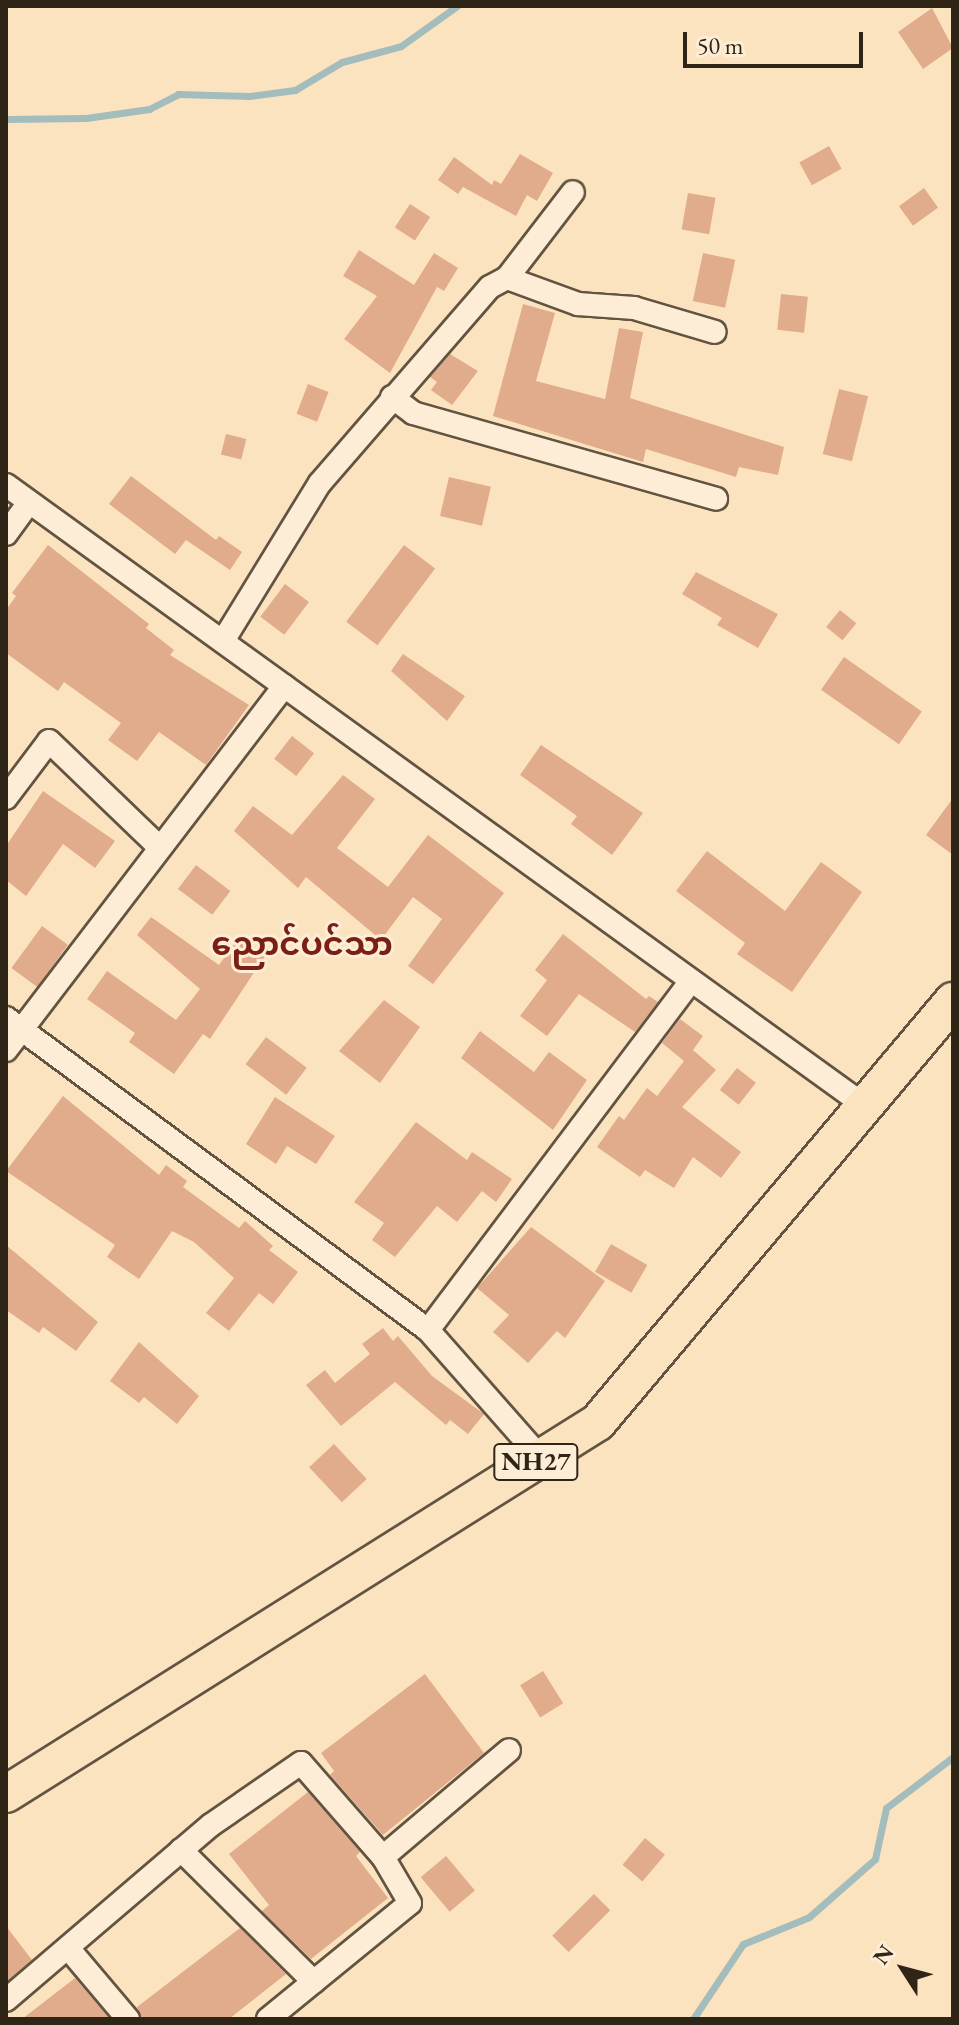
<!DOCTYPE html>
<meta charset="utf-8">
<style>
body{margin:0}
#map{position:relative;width:959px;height:2025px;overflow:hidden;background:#fce3c0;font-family:"EB Garamond","Noto Sans Myanmar",serif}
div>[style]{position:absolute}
.stream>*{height:7px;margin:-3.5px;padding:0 3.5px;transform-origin:3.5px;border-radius:3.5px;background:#a3bcbc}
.building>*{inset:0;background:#e1ac8b;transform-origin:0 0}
.roads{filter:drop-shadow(2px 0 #625441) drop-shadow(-2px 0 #625441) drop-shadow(0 2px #625441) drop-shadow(0 -2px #625441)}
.minor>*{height:22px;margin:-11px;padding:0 11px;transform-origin:11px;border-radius:11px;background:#fdedd6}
.trunk>*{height:36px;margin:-18px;padding:0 18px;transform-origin:18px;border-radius:18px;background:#fce3c0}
span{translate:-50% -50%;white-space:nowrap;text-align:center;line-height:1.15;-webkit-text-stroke:6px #fdedd6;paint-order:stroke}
.shield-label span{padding:2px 6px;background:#fdedd6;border:2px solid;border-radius:6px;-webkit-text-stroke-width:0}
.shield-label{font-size:26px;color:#2f2517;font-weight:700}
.quarter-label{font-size:32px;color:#7a1f14;font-weight:700}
.frame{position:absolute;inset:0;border:8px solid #2f2517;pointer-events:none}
.north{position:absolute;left:863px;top:1929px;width:80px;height:80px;-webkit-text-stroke:6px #fdedd6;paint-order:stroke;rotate:306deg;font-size:22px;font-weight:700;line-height:32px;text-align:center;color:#2f2517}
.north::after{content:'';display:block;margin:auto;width:28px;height:36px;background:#2f2517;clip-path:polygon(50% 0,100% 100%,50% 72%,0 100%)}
.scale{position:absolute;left:683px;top:32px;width:180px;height:36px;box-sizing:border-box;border:4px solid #2f2517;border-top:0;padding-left:10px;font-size:24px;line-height:28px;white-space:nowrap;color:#2f2517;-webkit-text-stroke:6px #fdedd6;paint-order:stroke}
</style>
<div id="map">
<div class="stream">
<div style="left:6px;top:119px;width:80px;rotate:-0.7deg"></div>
<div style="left:86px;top:118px;width:64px;rotate:-8.1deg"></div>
<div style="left:149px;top:109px;width:33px;rotate:-27deg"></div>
<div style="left:178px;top:94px;width:71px;rotate:1.6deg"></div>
<div style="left:249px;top:96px;width:46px;rotate:-7.4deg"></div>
<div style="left:295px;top:90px;width:55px;rotate:-30.8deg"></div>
<div style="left:342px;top:62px;width:61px;rotate:-15.2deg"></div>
<div style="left:401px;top:46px;width:69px;rotate:-35.5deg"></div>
<div style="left:693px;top:2019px;width:90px;rotate:-56.3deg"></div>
<div style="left:743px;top:1944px;width:71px;rotate:-22.2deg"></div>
<div style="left:809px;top:1917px;width:88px;rotate:-41.3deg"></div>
<div style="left:875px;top:1859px;width:52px;rotate:-77.8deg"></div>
<div style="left:886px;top:1808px;width:84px;rotate:-37.3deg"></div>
</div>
<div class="building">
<div style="clip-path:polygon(932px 8px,953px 48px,923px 69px,898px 32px)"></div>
<div style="left:829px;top:146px;width:26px;height:34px;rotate:61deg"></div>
<div style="clip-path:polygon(520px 154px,553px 173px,537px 201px,527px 195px,516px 216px,463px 187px,458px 194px,438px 180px,454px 157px,492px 185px,494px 180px,501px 184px)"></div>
<div style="left:924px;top:188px;width:24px;height:31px;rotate:54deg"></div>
<div style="left:688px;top:193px;width:28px;height:37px;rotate:10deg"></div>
<div style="left:410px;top:204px;width:24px;height:28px;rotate:33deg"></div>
<div style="clip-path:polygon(359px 250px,414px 285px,434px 253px,458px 268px,444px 291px,437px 287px,390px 373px,344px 339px,377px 296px,343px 276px)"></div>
<div style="left:703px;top:253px;width:33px;height:49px;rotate:12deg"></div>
<div style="left:781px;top:294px;width:27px;height:36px;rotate:6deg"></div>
<div style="clip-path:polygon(523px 304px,555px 313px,536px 381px,605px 399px,619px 328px,643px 332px,630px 398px,784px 447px,778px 475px,739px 467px,736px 477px,646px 449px,643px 462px,493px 416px)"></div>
<div style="clip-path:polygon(450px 354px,478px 371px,452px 405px,431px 390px,437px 382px,430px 377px)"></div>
<div style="left:308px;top:384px;width:22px;height:32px;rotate:21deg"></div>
<div style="left:839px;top:389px;width:30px;height:67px;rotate:14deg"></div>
<div style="left:226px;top:434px;width:21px;height:21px;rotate:14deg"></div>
<div style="clip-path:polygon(131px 476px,216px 540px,219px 536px,242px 552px,230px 570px,186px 540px,175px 554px,109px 504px)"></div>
<div style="left:449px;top:477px;width:43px;height:40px;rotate:13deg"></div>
<div style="clip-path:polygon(48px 545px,149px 624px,146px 628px,174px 650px,170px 655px,249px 705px,206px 765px,159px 732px,137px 761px,108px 740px,121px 723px,64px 682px,58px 691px,6px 653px,6px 610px,16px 596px,12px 593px)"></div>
<div style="left:404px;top:545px;width:39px;height:96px;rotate:37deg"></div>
<div style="clip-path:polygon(696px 572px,778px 614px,758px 648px,717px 625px,722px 618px,682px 594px)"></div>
<div style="left:285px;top:584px;width:30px;height:41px;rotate:37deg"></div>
<div style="left:840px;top:610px;width:21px;height:22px;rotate:39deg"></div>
<div style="clip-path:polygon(403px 654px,465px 696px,447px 721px,391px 671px)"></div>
<div style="left:844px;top:657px;width:95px;height:40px;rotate:35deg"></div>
<div style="left:292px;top:736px;width:28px;height:29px;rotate:38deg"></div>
<div style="clip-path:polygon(541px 745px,643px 813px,612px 855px,571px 824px,577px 816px,520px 775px)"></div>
<div style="clip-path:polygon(343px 775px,375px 799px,337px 848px,388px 887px,428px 835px,504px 893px,433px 984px,408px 966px,442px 919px,413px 897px,381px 940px,306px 877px,298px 888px,234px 831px,253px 806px,292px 835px)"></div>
<div style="clip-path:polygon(43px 791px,115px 841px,95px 868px,63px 844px,26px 896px,6px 880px,6px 846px)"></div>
<div style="clip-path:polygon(953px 798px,953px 855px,926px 835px)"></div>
<div style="clip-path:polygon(707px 851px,785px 911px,821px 862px,862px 892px,792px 992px,737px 954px,745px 943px,676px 891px)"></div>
<div style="left:196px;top:865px;width:43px;height:30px;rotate:37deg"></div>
<div style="clip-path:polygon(151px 917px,219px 965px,239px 937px,265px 956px,210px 1039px,203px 1034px,174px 1074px,129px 1042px,135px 1033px,87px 999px,107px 971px,176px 1020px,200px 989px,137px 935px)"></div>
<div style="left:42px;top:926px;width:32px;height:52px;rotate:36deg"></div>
<div style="clip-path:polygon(563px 934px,646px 999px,649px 996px,658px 1002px,635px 1032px,579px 994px,547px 1036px,520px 1016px,547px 980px,535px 970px)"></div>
<div style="clip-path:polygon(384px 1000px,420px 1027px,380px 1083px,339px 1051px)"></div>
<div style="clip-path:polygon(680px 1019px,703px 1036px,693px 1050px,716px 1070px,682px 1107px,741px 1152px,721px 1178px,693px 1157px,674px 1188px,645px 1170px,640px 1177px,597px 1147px,619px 1116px,624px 1120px,647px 1088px,657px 1096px,684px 1061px,662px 1043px)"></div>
<div style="clip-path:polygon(480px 1031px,534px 1072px,549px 1052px,587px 1080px,553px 1130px,461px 1058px)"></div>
<div style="left:266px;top:1037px;width:51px;height:34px;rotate:37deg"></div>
<div style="left:737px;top:1068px;width:24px;height:28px;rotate:38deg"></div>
<div style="clip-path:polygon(63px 1096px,159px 1175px,166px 1165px,187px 1181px,183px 1187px,239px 1228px,245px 1221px,273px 1246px,269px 1250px,298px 1272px,273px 1304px,259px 1293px,229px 1331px,206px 1313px,234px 1278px,194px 1242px,172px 1231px,139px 1279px,107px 1257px,115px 1245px,6px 1171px)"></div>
<div style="clip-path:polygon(275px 1097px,335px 1136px,316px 1164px,287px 1146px,276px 1164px,246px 1144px)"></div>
<div style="clip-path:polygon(416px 1122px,467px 1160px,472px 1152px,512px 1179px,496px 1202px,482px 1191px,457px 1222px,437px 1206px,395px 1257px,372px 1240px,384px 1223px,354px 1202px)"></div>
<div style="clip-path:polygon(531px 1227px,605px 1281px,565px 1338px,557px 1331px,528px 1363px,493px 1332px,509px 1315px,477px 1288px)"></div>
<div style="left:611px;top:1244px;width:42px;height:32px;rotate:30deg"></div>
<div style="clip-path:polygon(6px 1245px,98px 1322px,76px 1351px,43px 1327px,39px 1333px,6px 1310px)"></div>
<div style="clip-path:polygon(383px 1328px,393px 1341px,398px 1336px,432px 1376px,484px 1414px,468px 1434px,450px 1420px,446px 1425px,395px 1382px,341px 1426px,306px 1385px,325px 1370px,335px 1383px,370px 1354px,362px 1344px)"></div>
<div style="clip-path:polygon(139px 1342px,199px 1396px,177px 1424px,144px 1397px,139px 1403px,110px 1381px)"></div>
<div style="left:334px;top:1444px;width:48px;height:34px;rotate:47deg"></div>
<div style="left:543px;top:1671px;width:38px;height:27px;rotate:58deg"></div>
<div style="clip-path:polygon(425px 1674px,484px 1753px,383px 1835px,330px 1775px,334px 1771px,321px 1753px)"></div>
<div style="clip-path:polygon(308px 1792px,360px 1852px,356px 1856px,388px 1898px,311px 1959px,262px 1911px,269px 1905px,229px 1854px)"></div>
<div style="left:645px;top:1838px;width:26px;height:35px;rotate:40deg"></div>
<div style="left:446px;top:1856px;width:45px;height:33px;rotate:50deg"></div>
<div style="left:594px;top:1894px;width:23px;height:59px;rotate:45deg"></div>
<div style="clip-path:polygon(6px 1926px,32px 1960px,6px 1982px)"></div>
<div style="clip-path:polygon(240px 1928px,286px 1974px,229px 2019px,142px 2019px,137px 2007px)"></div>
<div style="clip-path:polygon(75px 1978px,110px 2019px,22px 2019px)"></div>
</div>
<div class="roads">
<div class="minor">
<div style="left:507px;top:278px;width:76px;rotate:20.1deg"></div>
<div style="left:578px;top:304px;width:56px;rotate:4.1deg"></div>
<div style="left:634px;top:308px;width:84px;rotate:16.5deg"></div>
<div style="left:392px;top:397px;width:26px;rotate:37deg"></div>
<div style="left:413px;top:413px;width:315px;rotate:15.8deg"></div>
<div style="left:6px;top:485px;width:1060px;rotate:35.86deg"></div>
<div style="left:6px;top:534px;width:39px;rotate:-54deg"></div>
<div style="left:223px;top:641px;width:185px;rotate:-58.5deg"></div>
<div style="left:320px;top:483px;width:259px;rotate:-49.1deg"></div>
<div style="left:490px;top:287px;width:19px;rotate:-28deg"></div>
<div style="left:507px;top:278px;width:108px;rotate:-52.5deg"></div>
<div style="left:6px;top:798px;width:71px;rotate:-53deg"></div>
<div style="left:49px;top:741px;width:154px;rotate:43.9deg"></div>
<div style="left:6px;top:1018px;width:525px;rotate:36.48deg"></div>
<div style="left:428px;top:1330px;width:171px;rotate:48.6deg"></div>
<div style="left:6px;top:1050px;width:458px;rotate:-52.6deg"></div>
<div style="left:428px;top:1330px;width:437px;rotate:-53deg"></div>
<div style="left:181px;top:1850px;width:187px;rotate:44.8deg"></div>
<div style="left:68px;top:1948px;width:93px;rotate:49.8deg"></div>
<div style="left:6px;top:2000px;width:270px;rotate:-40.5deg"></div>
<div style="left:211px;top:1825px;width:109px;rotate:-34.6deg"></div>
<div style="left:301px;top:1763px;width:125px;rotate:48.9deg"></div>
<div style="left:268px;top:2019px;width:183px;rotate:-39.2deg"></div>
<div style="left:410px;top:1903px;width:53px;rotate:-120.4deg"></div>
<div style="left:383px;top:1857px;width:165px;rotate:-40.3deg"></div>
</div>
<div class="trunk">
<div style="left:6px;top:1794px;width:699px;rotate:-32.14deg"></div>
<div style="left:598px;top:1422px;width:551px;rotate:-49.86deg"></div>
</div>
</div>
<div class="shield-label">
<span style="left:536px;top:1462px">NH27</span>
</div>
<div class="quarter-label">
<span style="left:302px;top:944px">ညောင်ပင်သာ</span>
</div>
<div class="frame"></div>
<div class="north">N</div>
<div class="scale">50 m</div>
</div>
